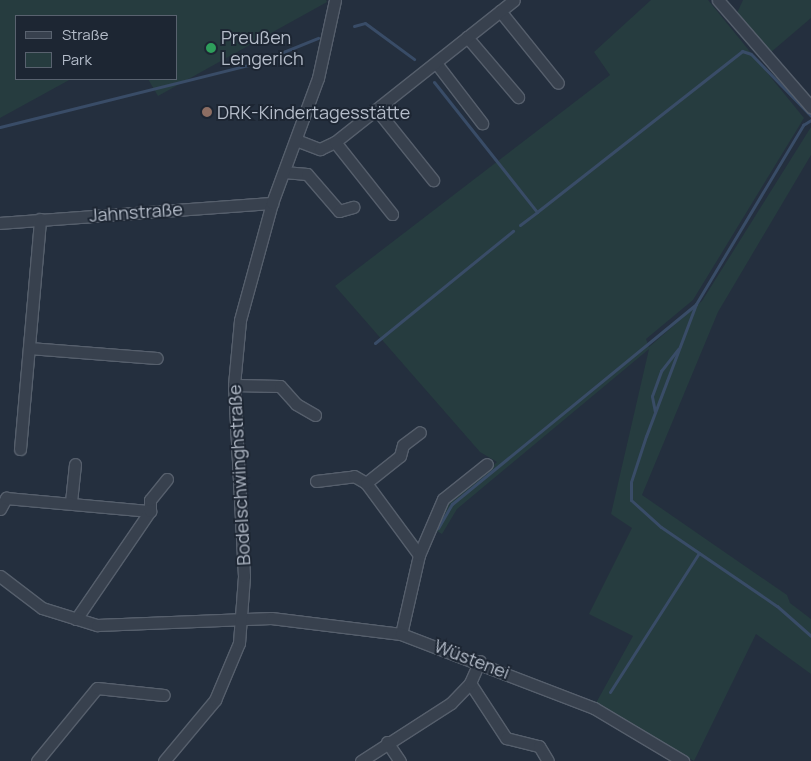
<!DOCTYPE html>
<meta charset="utf-8">
<style>
body{margin:0}
#map{position:relative;width:811px;height:761px;overflow:hidden;background:#242f3e;font-family:Manrope,sans-serif}
div>[style]{position:absolute}
.green>*{inset:0;background:#263c3f}
.stream>*{height:3px;margin:-1.5px;padding:0 1.5px;transform-origin:1.5px;border-radius:1.5px;background:#394c67}
.roads{filter:drop-shadow(1px 0 #565f6c) drop-shadow(-1px 0 #565f6c) drop-shadow(0 1px #565f6c) drop-shadow(0 -1px #565f6c)}
.street>*{height:11px;margin:-5.5px;padding:0 5.5px;transform-origin:5.5px;border-radius:5.5px;background:#38414e}
.dots>*{width:14px;height:14px;translate:-50% -50%;box-sizing:border-box;border:2px solid #1d2633;border-radius:50%}
span{translate:-50% -50%;white-space:nowrap;text-align:center;line-height:1.15;-webkit-text-stroke:4px #1d2633;paint-order:stroke}
.poi-label{font-size:18px;color:#b4bcc9}
.left{translate:0 -50%;text-align:left}
.street-label{font-size:18px;color:#b4bcc9}
.legend{position:absolute;left:15px;top:15px;width:162px;height:65px;box-sizing:border-box;background:#1d2633;border:1px solid #59626f;margin:0;padding:6px 9px;list-style:none;font-size:15px;color:#b4bcc9}
.legend li{display:flex;align-items:center;gap:10px;height:25px}
.legend b{width:25px;border:1px solid #59626f}
</style>
<div id="map">
<div class="green">
<div style="clip-path:polygon(0 0,326px 0,327px 2px,158px 96px,148px 79px,176px 79px,176px 16px,16px 16px,16px 79px,71px 79px,0 118px)"></div>
<div style="clip-path:polygon(651px 0,708px 0,804px 118px,693px 300px,646px 339px,649px 347px,702px 301px,811px 127px,811px 155px,718px 312px,642px 495px,787px 595px,790px 603px,811px 619px,811px 674px,756px 634px,694px 761px,596px 703px,633px 636px,589px 614px,632px 528px,611px 514px,649px 349px,457px 509px,442px 534px,435px 530px,448px 503px,497px 462px,480px 452px,335px 286px,610px 75px,594px 52px)"></div>
<div style="clip-path:polygon(743px 0,811px 0,811px 18px,770px 53px,737px 13px)"></div>
</div>
<div class="stream">
<div style="left:354px;top:26px;width:11px;rotate:-15deg"></div>
<div style="left:365px;top:23px;width:61px;rotate:36.3deg"></div>
<div style="left:434px;top:82px;width:166px;rotate:51.6deg"></div>
<div style="left:537px;top:212px;width:261px;rotate:-38.1deg"></div>
<div style="left:742px;top:51px;width:9px;rotate:18deg"></div>
<div style="left:751px;top:54px;width:86px;rotate:45.9deg"></div>
<div style="left:0;top:127px;width:264px;rotate:-14deg"></div>
<div style="left:256px;top:63px;width:67px;rotate:-22deg"></div>
<div style="left:520px;top:225px;width:21px;rotate:-37deg"></div>
<div style="left:696px;top:304px;width:141px;rotate:110.7deg"></div>
<div style="left:646px;top:436px;width:48px;rotate:108.1deg"></div>
<div style="left:631px;top:482px;width:18px;rotate:90deg"></div>
<div style="left:631px;top:500px;width:40px;rotate:42deg"></div>
<div style="left:661px;top:527px;width:140px;rotate:34.3deg"></div>
<div style="left:777px;top:606px;width:45px;rotate:41.4deg"></div>
<div style="left:375px;top:343px;width:178px;rotate:-39.1deg"></div>
<div style="left:655px;top:412px;width:16px;rotate:-101deg"></div>
<div style="left:652px;top:396px;width:27px;rotate:-70deg"></div>
<div style="left:661px;top:371px;width:28px;rotate:-52deg"></div>
<div style="left:438px;top:528px;width:28px;rotate:-60deg"></div>
<div style="left:452px;top:504px;width:315px;rotate:-39.3deg"></div>
<div style="left:696px;top:304px;width:209px;rotate:-59.1deg"></div>
<div style="left:803px;top:125px;width:9px;rotate:-32deg"></div>
<div style="left:610px;top:692px;width:165px;rotate:-57.4deg"></div>
</div>
<div class="roads">
<div class="street">
<div style="left:718px;top:0;width:142px;rotate:49deg"></div>
<div style="left:500px;top:11px;width:92px;rotate:51.1deg"></div>
<div style="left:467px;top:37px;width:79px;rotate:49.6deg"></div>
<div style="left:436px;top:63px;width:76px;rotate:52.5deg"></div>
<div style="left:377px;top:110px;width:90px;rotate:51.3deg"></div>
<div style="left:296px;top:140px;width:26px;rotate:21deg"></div>
<div style="left:320px;top:149px;width:17px;rotate:-25deg"></div>
<div style="left:335px;top:142px;width:228px;rotate:-38.4deg"></div>
<div style="left:335px;top:142px;width:92px;rotate:51.6deg"></div>
<div style="left:284px;top:172px;width:23px;rotate:5deg"></div>
<div style="left:307px;top:174px;width:49px;rotate:49.1deg"></div>
<div style="left:339px;top:211px;width:15px;rotate:-16deg"></div>
<div style="left:0;top:223px;width:273px;rotate:-4.2deg"></div>
<div style="left:29px;top:348px;width:128px;rotate:4.5deg"></div>
<div style="left:234px;top:385px;width:46px;rotate:1.2deg"></div>
<div style="left:280px;top:386px;width:24px;rotate:48deg"></div>
<div style="left:296px;top:404px;width:22px;rotate:30deg"></div>
<div style="left:20px;top:449px;width:231px;rotate:-85deg"></div>
<div style="left:316px;top:481px;width:38px;rotate:-7deg"></div>
<div style="left:354px;top:476px;width:14px;rotate:30deg"></div>
<div style="left:366px;top:483px;width:89px;rotate:53.6deg"></div>
<div style="left:419px;top:555px;width:81px;rotate:102.8deg"></div>
<div style="left:366px;top:483px;width:43px;rotate:-38.5deg"></div>
<div style="left:400px;top:456px;width:11px;rotate:-75deg"></div>
<div style="left:403px;top:445px;width:21px;rotate:-37deg"></div>
<div style="left:71px;top:502px;width:38px;rotate:-84deg"></div>
<div style="left:0;top:509px;width:13px;rotate:-61deg"></div>
<div style="left:6px;top:498px;width:145px;rotate:5.2deg"></div>
<div style="left:150px;top:511px;width:131px;rotate:124.4deg"></div>
<div style="left:150px;top:511px;width:11px;rotate:-90deg"></div>
<div style="left:150px;top:500px;width:27px;rotate:-51deg"></div>
<div style="left:419px;top:555px;width:61px;rotate:-66.8deg"></div>
<div style="left:443px;top:499px;width:56px;rotate:-38.5deg"></div>
<div style="left:0;top:576px;width:53px;rotate:37.3deg"></div>
<div style="left:42px;top:608px;width:58px;rotate:17.2deg"></div>
<div style="left:97px;top:625px;width:174px;rotate:-2.3deg"></div>
<div style="left:271px;top:618px;width:131px;rotate:7deg"></div>
<div style="left:401px;top:634px;width:207px;rotate:21deg"></div>
<div style="left:594px;top:708px;width:104px;rotate:30.8deg"></div>
<div style="left:470px;top:683px;width:66px;rotate:56.8deg"></div>
<div style="left:506px;top:738px;width:34px;rotate:14deg"></div>
<div style="left:539px;top:746px;width:17px;rotate:59deg"></div>
<div style="left:387px;top:742px;width:23px;rotate:56deg"></div>
<div style="left:37px;top:761px;width:94px;rotate:-50.6deg"></div>
<div style="left:97px;top:688px;width:67px;rotate:6deg"></div>
<div style="left:164px;top:761px;width:80px;rotate:-50.1deg"></div>
<div style="left:215px;top:700px;width:62px;rotate:-67.2deg"></div>
<div style="left:239px;top:643px;width:67px;rotate:-85.7deg"></div>
<div style="left:244px;top:576px;width:191px;rotate:-93deg"></div>
<div style="left:234px;top:385px;width:65px;rotate:-84.7deg"></div>
<div style="left:240px;top:320px;width:121px;rotate:-74.7deg"></div>
<div style="left:272px;top:203px;width:133px;rotate:-69.8deg"></div>
<div style="left:318px;top:78px;width:80px;rotate:-77.7deg"></div>
<div style="left:361px;top:761px;width:107px;rotate:-32.8deg"></div>
<div style="left:451px;top:703px;width:28px;rotate:-46deg"></div>
<div style="left:470px;top:683px;width:24px;rotate:-66deg"></div>
</div>
</div>
<div class="dots">
<div style="left:211px;top:48px;background:#2e9e5b"></div>
<div style="left:207px;top:112px;background:#8d6e63"></div>
</div>
<div class="poi-label">
<span class="left" style="left:221px;top:48px">Preußen<br>Lengerich</span>
<span class="left" style="left:217px;top:112px">DRK-Kindertagesstätte</span>
</div>
<div class="street-label">
<span style="left:136px;top:212px;rotate:-4deg">Jahnstraße</span>
<span style="left:239px;top:475px;rotate:-93deg">Bodelschwinghstraße</span>
<span style="left:472px;top:659px;rotate:21deg">Wüstenei</span>
</div>
<ul class="legend">
<li><b style="height:6px;background:#38414e"></b>Straße</li>
<li><b style="height:14px;background:#263c3f"></b>Park</li>
</ul>
</div>
